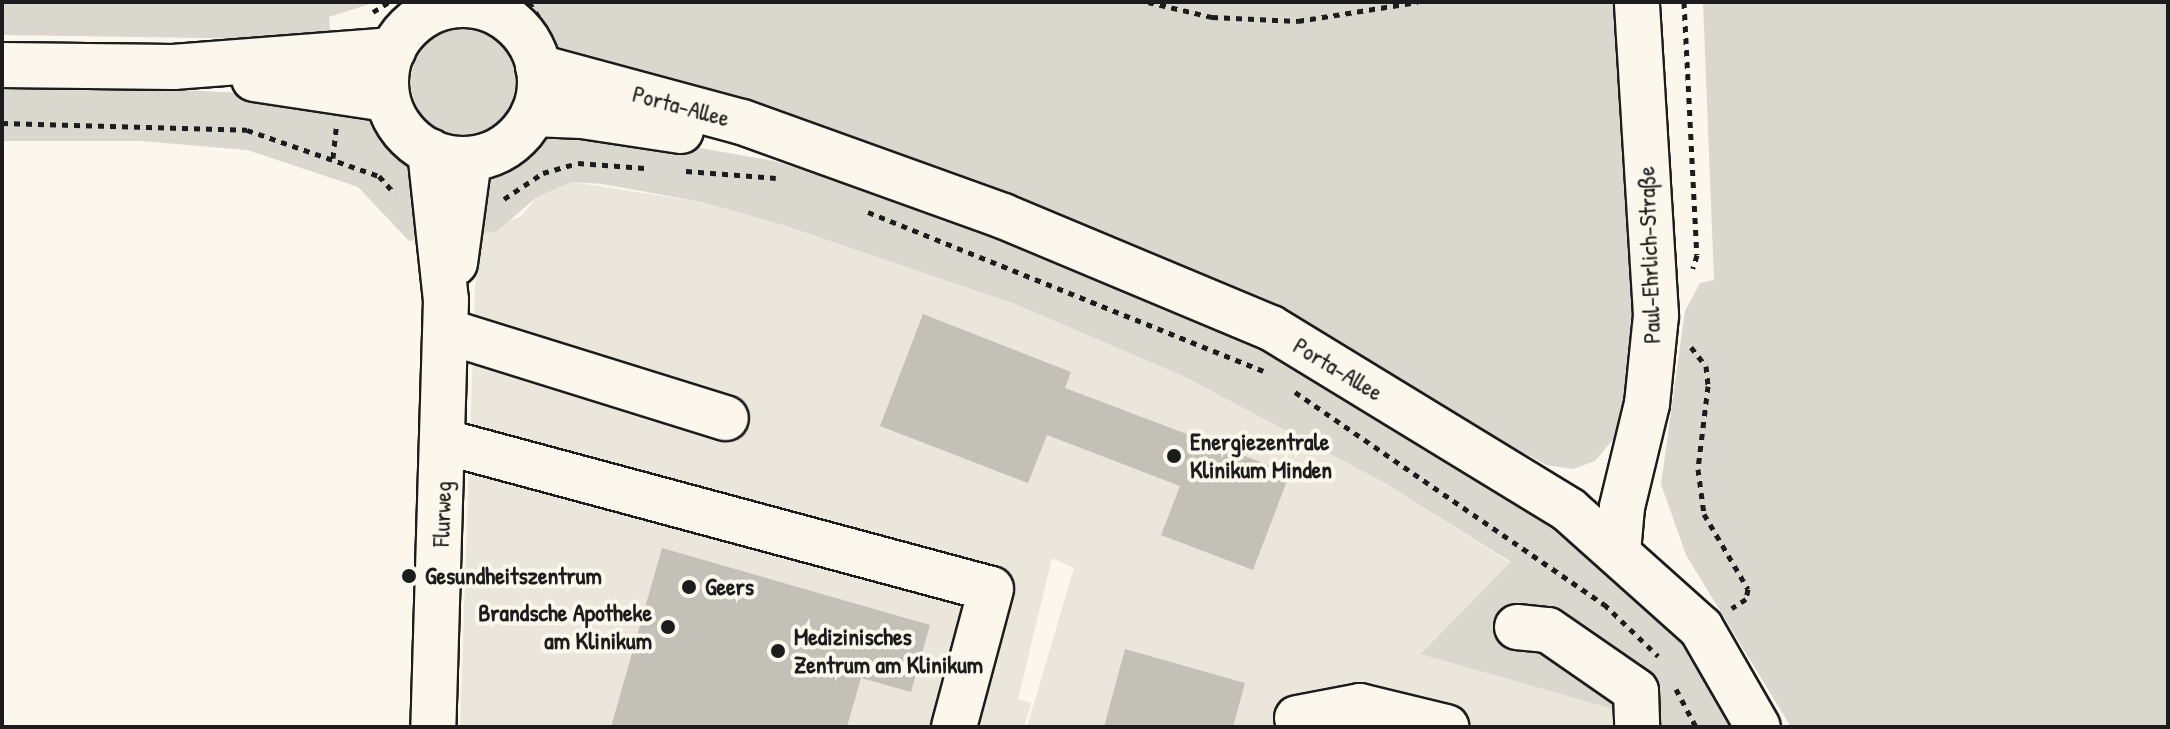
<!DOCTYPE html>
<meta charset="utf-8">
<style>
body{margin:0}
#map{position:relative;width:2170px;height:729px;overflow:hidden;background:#fbf7ec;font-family:"Patrick Hand",sans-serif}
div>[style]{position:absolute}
.built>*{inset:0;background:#eae6dc}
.green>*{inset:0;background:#dad7ce}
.round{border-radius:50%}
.building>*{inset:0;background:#c3c0b8}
.path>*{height:5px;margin-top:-2.5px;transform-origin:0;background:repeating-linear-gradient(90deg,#1c1c1c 0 6px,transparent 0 12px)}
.roads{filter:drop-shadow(2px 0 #1c1c1c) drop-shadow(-2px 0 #1c1c1c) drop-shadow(0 2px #1c1c1c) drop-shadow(0 -2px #1c1c1c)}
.minor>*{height:44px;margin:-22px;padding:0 22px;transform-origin:22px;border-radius:22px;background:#fbf7ec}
.minor>.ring{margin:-22px;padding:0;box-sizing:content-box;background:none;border:44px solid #fbf7ec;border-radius:50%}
.dots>*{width:22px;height:22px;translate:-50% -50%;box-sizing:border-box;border:4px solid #fbf7ec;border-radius:50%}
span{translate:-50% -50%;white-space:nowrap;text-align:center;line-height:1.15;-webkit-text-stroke:8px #fbf7ec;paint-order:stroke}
.street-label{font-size:24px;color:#1c1c1c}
.poi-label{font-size:24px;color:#1c1c1c;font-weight:700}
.left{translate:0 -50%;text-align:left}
.right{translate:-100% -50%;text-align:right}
.frame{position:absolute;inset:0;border:4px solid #1c1c1c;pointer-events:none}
</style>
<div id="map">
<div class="built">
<div style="clip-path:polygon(572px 182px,702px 202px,783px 225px,1015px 304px,1185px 377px,1383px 482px,1511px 563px,1420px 653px,1643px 717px,1646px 727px,1027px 727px,1074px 568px,1052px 558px,1018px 699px,1031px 703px,1024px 727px,460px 727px,477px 231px,520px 217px,537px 197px)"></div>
</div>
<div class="green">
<div style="clip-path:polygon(2px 2px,376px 2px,329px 17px,331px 40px,2px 35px)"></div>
<div style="clip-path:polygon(513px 2px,1623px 2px,1636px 268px,1633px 392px,1616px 436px,1595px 461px,1573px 469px,1546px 465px,1223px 286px,1068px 218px,849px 138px,552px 49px)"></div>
<div style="clip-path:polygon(1703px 2px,2168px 2px,2168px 727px,1791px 727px,1686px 555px,1661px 484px,1685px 311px,1700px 283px,1714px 280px)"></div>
<div class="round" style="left:411px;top:29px;width:106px;height:106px"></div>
<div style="clip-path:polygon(2px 82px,312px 96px,374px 115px,413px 164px,424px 238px,409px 241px,358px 187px,247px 150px,141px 141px,2px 141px)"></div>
<div style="clip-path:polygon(566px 130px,633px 136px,774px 161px,933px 210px,1246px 343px,1394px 420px,1544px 513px,1618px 573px,1694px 652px,1735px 727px,1646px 727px,1642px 717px,1420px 654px,1511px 562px,1383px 482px,1185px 377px,1015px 304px,783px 225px,702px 202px,602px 184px,572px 182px,537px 197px,496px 232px,477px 231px,481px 185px,491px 170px,536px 138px)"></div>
</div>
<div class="building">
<div style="clip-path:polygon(923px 314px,1071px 372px,1065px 388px,1290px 473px,1253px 570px,1161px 535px,1180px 486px,1047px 435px,1028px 483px,880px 426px)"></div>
<div style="clip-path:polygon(662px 548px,930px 625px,911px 692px,861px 678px,847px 727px,611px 727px)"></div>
<div style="clip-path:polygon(1125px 649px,1245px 683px,1233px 727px,1104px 727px)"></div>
</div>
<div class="path">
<div style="left:529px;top:2px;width:33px;rotate:57deg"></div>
<div style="left:1148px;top:2px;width:66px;rotate:13.2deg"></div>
<div style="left:1212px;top:17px;width:86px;rotate:2.7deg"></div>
<div style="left:1298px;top:21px;width:121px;rotate:-9deg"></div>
<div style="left:1684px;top:2px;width:253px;rotate:87.1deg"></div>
<div style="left:1697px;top:255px;width:14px;rotate:107deg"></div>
<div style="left:373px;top:12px;width:19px;rotate:-32deg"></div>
<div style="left:2px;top:123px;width:245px;rotate:1.6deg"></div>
<div style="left:247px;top:130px;width:140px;rotate:19.2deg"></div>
<div style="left:379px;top:176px;width:24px;rotate:48deg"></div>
<div style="left:333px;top:158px;width:30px;rotate:-84deg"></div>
<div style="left:686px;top:171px;width:90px;rotate:4.4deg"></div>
<div style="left:504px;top:199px;width:47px;rotate:-33.7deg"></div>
<div style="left:543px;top:173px;width:36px;rotate:-16deg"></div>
<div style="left:578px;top:163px;width:67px;rotate:4.3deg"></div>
<div style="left:868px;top:212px;width:426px;rotate:21.9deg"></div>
<div style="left:1691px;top:347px;width:24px;rotate:52deg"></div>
<div style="left:1706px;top:366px;width:20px;rotate:84deg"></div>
<div style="left:1708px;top:386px;width:84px;rotate:96.9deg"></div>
<div style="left:1698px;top:469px;width:45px;rotate:82.4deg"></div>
<div style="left:1704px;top:514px;width:87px;rotate:59.6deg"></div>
<div style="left:1748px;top:589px;width:10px;rotate:101deg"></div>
<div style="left:1746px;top:599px;width:17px;rotate:147deg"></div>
<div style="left:1295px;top:392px;width:375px;rotate:34.5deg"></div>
<div style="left:1604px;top:604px;width:75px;rotate:43.9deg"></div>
<div style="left:1676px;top:689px;width:43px;rotate:62.2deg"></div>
</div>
<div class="roads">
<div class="minor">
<div class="ring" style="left:386px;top:5px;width:110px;height:110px"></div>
<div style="left:2px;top:65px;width:171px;rotate:0.7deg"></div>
<div style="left:173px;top:67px;width:221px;rotate:-4.4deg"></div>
<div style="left:538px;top:67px;width:211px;rotate:15.1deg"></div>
<div style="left:742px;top:122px;width:277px;rotate:19.8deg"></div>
<div style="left:1003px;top:216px;width:290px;rotate:22.7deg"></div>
<div style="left:1271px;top:328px;width:349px;rotate:31.4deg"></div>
<div style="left:1569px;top:510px;width:177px;rotate:41.8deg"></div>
<div style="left:1701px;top:628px;width:114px;rotate:60.1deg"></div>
<div style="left:254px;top:79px;width:134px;rotate:8.6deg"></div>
<div style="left:533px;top:114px;width:49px;rotate:2.3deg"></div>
<div style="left:582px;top:116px;width:100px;rotate:8.6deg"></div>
<div style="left:430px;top:151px;width:150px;rotate:83.9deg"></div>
<div style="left:446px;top:300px;width:427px;rotate:91.7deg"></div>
<div style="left:455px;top:263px;width:105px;rotate:-82.3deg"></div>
<div style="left:446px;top:331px;width:293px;rotate:17.3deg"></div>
<div style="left:445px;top:442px;width:565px;rotate:15.07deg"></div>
<div style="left:991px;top:589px;width:143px;rotate:105deg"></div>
<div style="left:1618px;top:552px;width:45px;rotate:-84.9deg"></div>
<div style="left:1622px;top:507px;width:106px;rotate:-76.4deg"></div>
<div style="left:1647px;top:404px;width:89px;rotate:-84.2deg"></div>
<div style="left:1656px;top:315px;width:314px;rotate:-93.5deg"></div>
<div style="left:1517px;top:627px;width:31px;rotate:6deg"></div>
<div style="left:1548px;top:630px;width:107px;rotate:34.7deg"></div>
<div style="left:1636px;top:691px;width:36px;rotate:88deg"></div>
<div style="left:1297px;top:718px;width:64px;rotate:-10.8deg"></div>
<div style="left:1360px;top:706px;width:89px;rotate:13.7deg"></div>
</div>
</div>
<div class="dots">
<div style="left:1174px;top:456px;background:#1c1c1c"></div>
<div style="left:409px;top:576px;background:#1c1c1c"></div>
<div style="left:689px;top:587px;background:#1c1c1c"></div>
<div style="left:668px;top:627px;background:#1c1c1c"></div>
<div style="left:778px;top:651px;background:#1c1c1c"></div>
</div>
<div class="street-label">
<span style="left:681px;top:106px;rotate:15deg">Porta-Allee</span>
<span style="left:1649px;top:255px;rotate:-92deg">Paul-Ehrlich-Straße</span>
<span style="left:1338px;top:369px;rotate:31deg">Porta-Allee</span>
<span style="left:442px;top:514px;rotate:-88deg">Flurweg</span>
</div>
<div class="poi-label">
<span class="left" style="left:1190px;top:456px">Energiezentrale<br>Klinikum Minden</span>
<span class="left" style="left:425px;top:576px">Gesundheitszentrum</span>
<span class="left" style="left:705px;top:587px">Geers</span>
<span class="right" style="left:652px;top:627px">Brandsche Apotheke<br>am Klinikum</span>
<span class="left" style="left:794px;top:651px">Medizinisches<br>Zentrum am Klinikum</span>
</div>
<div class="frame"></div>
</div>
